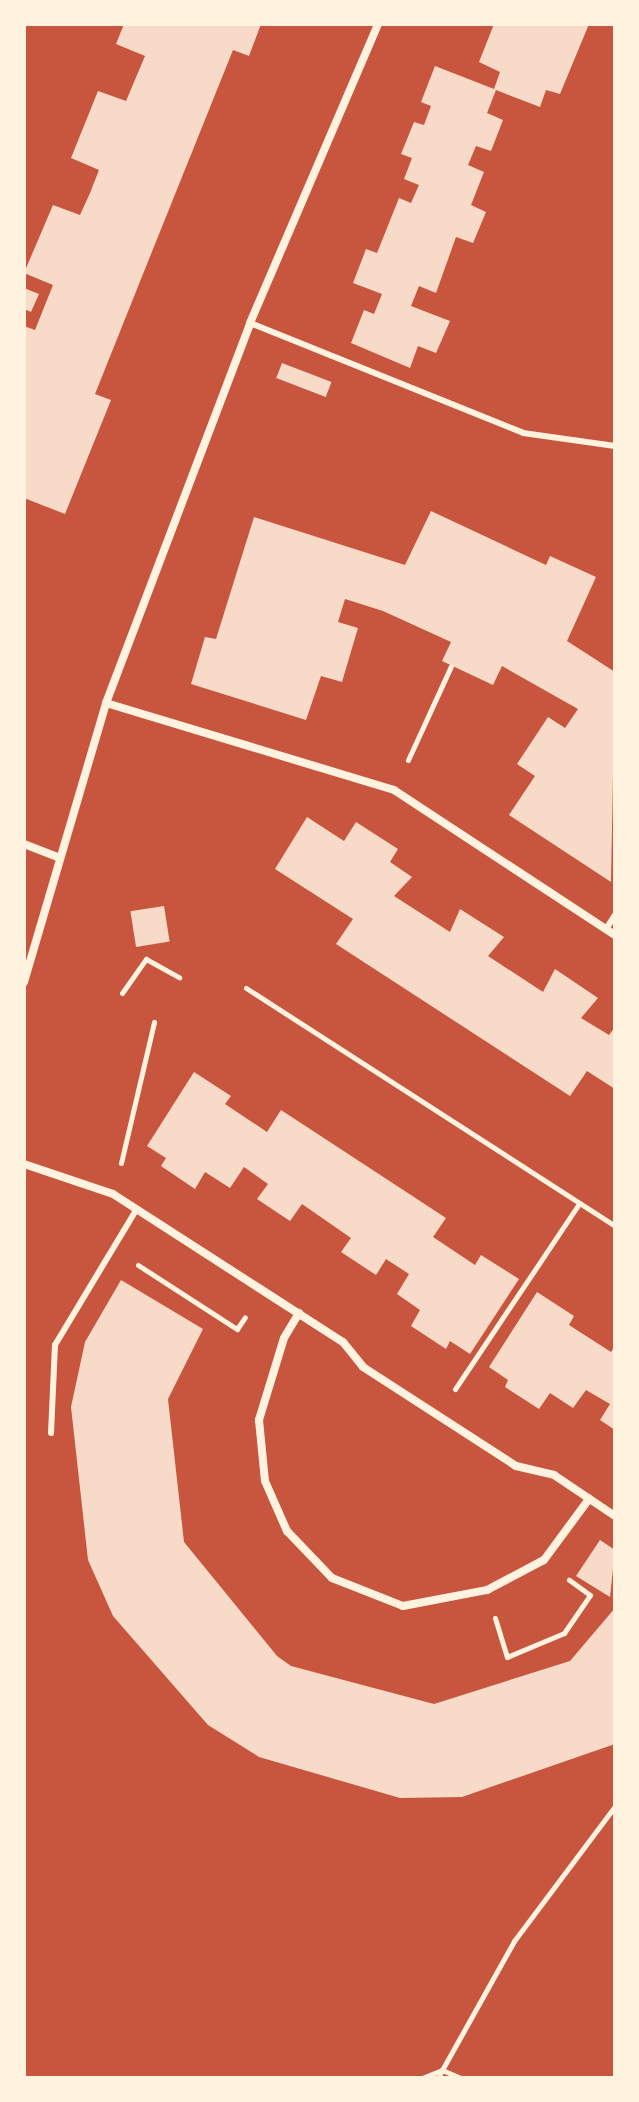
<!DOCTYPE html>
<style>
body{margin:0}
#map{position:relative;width:639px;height:2102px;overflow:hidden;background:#c8553d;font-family:Jost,sans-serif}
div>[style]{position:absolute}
.building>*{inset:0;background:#f7dbc8;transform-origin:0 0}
.path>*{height:5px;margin:-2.5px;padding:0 2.5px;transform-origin:2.5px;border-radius:2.5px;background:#fff3e0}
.service>*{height:6px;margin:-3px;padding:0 3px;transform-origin:3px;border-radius:3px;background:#fff3e0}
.minor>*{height:8px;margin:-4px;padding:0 4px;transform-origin:4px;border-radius:4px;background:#fff3e0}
span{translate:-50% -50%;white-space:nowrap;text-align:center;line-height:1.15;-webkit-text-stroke:8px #fff3e0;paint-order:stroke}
.frame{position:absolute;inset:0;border:26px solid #fff3e0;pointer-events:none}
</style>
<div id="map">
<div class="building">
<div style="clip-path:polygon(124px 24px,261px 24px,249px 56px,233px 50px,141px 279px,95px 394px,111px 400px,65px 514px,24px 498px,24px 326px,35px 330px,53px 285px,24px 273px,53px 205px,80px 215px,90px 193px,99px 170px,71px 158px,98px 91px,126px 101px,145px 56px,116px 44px)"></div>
<div style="clip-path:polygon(494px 24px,589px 24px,560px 94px,546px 90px,540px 107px,496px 90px,487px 113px,503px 120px,491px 151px,476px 146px,468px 165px,484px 172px,471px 205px,486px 212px,473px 243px,456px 237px,436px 293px,419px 286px,411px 306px,450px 321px,436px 353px,418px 346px,410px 368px,351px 343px,364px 310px,374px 314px,382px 294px,353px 283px,366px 249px,377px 253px,399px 198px,411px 203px,419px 185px,404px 179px,412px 158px,401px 154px,414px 122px,424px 125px,431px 106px,421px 102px,435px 66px,494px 89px,500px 72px,479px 62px)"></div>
<div style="clip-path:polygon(24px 288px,39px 294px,31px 312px,24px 309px)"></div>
<div style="left:282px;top:363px;width:53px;height:16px;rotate:21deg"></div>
<div style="clip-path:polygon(431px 511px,546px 565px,550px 556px,596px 577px,567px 641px,615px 672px,611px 882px,509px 815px,535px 776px,517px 764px,548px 717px,565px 728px,578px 709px,502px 666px,493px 685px,442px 661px,451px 642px,383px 611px,345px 599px,338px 622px,358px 628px,342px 682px,321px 676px,306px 720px,191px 684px,205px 637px,216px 639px,254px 517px,405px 565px)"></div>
<div style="clip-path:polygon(307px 817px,344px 841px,356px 822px,398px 849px,390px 862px,412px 877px,394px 896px,450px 932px,460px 909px,504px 937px,488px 956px,543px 992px,555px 969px,598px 998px,581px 1018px,609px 1035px,615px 1027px,615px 1089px,587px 1071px,570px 1096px,336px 944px,353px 919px,275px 869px)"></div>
<div style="left:164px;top:906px;width:36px;height:34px;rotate:81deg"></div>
<div style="clip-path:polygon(194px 1072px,231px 1096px,225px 1104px,267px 1132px,281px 1110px,446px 1218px,433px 1237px,475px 1265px,481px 1255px,519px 1279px,470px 1354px,450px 1341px,446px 1349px,411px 1326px,420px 1310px,397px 1294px,409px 1274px,386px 1259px,376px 1275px,341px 1252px,351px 1238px,302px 1204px,290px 1221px,257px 1199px,268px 1184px,244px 1167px,230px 1188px,205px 1172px,195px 1189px,161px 1166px,166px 1158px,147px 1146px)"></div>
<div style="clip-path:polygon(121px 1280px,203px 1329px,168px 1399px,184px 1542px,277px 1656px,291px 1666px,434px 1704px,570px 1661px,615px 1608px,615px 1744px,462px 1797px,400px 1798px,259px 1757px,208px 1725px,113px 1616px,88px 1560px,71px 1407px,85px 1342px)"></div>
<div style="clip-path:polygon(537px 1292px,574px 1316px,569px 1325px,611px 1352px,615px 1346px,615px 1430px,600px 1420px,610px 1404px,586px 1390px,573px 1408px,550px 1393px,539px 1409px,505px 1387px,508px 1380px,489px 1367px)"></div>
<div style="clip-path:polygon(600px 1540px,615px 1550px,610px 1597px,576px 1576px)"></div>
</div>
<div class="path">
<div style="left:408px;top:760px;width:103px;rotate:-65.4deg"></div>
<div style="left:246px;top:988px;width:439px;rotate:32.8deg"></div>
<div style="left:122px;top:993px;width:42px;rotate:-54.8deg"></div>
<div style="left:146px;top:959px;width:38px;rotate:29deg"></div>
<div style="left:121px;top:1163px;width:145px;rotate:-76.8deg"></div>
<div style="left:138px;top:1265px;width:118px;rotate:32.9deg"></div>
<div style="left:237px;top:1329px;width:14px;rotate:-56deg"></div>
<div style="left:455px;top:1389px;width:223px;rotate:-56.2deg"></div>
<div style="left:495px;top:1618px;width:41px;rotate:72.9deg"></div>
<div style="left:507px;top:1657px;width:62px;rotate:-22.8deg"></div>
<div style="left:564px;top:1633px;width:46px;rotate:-55.6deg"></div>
<div style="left:590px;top:1595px;width:26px;rotate:-144deg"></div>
<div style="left:422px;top:2078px;width:22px;rotate:-22deg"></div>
<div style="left:442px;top:2070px;width:148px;rotate:-60.8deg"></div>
<div style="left:514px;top:1941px;width:169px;rotate:-53.2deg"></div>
<div style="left:438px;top:2078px;width:9px;rotate:-63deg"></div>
<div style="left:442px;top:2070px;width:21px;rotate:23deg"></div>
</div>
<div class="service">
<div style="left:250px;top:323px;width:294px;rotate:21.9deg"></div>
<div style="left:523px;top:433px;width:93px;rotate:8deg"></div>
<div style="left:606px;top:929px;width:17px;rotate:-57deg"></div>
<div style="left:51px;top:1433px;width:88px;rotate:-87.4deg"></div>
<div style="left:55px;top:1345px;width:157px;rotate:-59deg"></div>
</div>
<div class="minor">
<div style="left:106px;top:703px;width:301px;rotate:16.8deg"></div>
<div style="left:394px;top:790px;width:264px;rotate:33.3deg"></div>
<div style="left:24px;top:844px;width:36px;rotate:21deg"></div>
<div style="left:24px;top:982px;width:291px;rotate:-73.6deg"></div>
<div style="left:106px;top:703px;width:406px;rotate:-69.2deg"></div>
<div style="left:250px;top:323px;width:325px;rotate:-66.8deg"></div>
<div style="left:24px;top:1164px;width:94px;rotate:18.6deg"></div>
<div style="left:113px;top:1194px;width:274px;rotate:32.8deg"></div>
<div style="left:343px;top:1342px;width:32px;rotate:51deg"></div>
<div style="left:363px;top:1367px;width:182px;rotate:32.9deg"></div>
<div style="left:516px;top:1466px;width:39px;rotate:13deg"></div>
<div style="left:554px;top:1475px;width:73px;rotate:33.9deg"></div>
<div style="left:299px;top:1313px;width:29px;rotate:121deg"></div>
<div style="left:284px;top:1338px;width:86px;rotate:107deg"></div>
<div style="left:259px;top:1420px;width:61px;rotate:84.4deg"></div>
<div style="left:265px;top:1481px;width:55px;rotate:66.3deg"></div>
<div style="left:287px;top:1531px;width:65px;rotate:46.2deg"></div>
<div style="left:332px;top:1578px;width:76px;rotate:21.5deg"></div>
<div style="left:403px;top:1606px;width:86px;rotate:-10.8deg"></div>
<div style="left:487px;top:1590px;width:64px;rotate:-27.8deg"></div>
<div style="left:544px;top:1560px;width:76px;rotate:-53.6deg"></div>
</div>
<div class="frame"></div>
</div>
